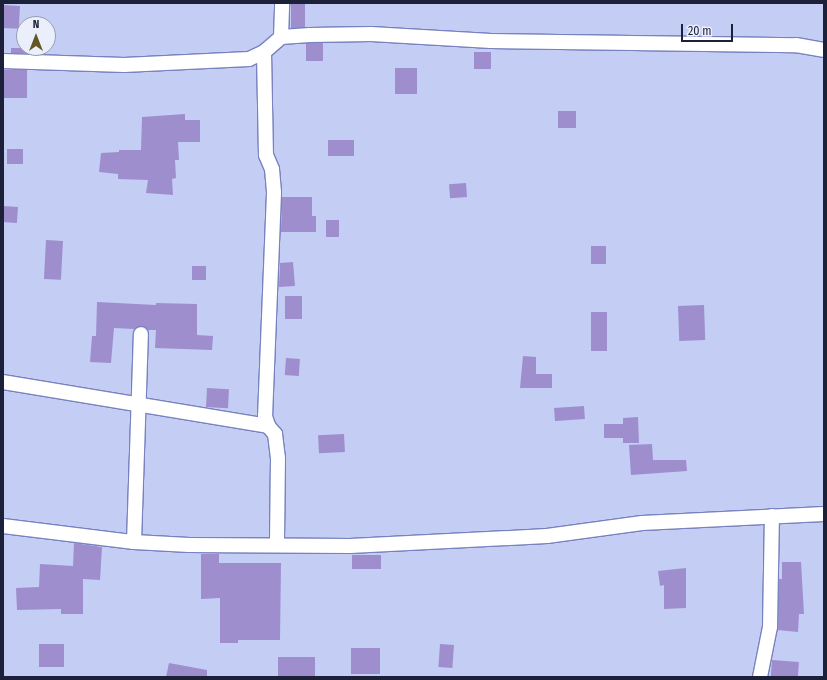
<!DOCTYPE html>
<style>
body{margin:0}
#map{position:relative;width:827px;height:680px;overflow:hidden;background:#c4cdf4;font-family:"Fira Sans Condensed",sans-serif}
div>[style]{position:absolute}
.building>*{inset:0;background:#9e8ecd;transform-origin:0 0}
.roads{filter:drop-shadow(1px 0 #7782be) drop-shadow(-1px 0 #7782be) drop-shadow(0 1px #7782be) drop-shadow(0 -1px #7782be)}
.minor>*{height:14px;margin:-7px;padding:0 7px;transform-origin:7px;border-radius:7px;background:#fff}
span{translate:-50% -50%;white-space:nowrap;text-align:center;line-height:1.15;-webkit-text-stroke:4px #ebeffc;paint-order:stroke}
.frame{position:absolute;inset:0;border:4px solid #1c2039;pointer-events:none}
.north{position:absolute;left:16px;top:16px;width:40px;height:40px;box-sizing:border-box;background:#ebeffc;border:1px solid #989cae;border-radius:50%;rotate:0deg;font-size:11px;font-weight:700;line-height:16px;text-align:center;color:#1c2039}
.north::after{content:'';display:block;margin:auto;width:14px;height:18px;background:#635623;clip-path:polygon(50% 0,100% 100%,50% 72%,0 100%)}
.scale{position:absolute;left:681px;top:24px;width:52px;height:18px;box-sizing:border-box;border:2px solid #1c2039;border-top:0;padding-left:5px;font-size:12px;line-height:14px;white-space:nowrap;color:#1c2039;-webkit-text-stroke:3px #ebeffc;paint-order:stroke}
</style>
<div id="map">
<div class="building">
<div style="left:291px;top:3px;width:14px;height:25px"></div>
<div style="left:3px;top:5px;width:17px;height:23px;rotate:3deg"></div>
<div style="left:323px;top:43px;width:18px;height:17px;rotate:90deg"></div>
<div style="left:11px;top:48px;width:16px;height:5px"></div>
<div style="left:474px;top:52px;width:17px;height:17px"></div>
<div style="left:395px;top:68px;width:22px;height:26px"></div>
<div style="left:3px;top:70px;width:24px;height:28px"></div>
<div style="left:558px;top:111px;width:18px;height:17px"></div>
<div style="clip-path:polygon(185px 114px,185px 120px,200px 120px,200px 142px,178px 142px,179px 160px,175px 160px,176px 178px,172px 179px,173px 195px,146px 193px,148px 180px,118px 179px,118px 174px,99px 172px,101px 153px,119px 152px,119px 150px,141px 150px,142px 117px)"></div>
<div style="left:328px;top:140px;width:26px;height:16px"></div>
<div style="left:23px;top:149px;width:15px;height:16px;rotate:90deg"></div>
<div style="left:466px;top:183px;width:14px;height:17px;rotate:86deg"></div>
<div style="clip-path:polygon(282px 197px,312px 197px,312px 216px,316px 216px,316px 232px,281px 232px)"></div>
<div style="left:3px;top:206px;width:15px;height:16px;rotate:4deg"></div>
<div style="left:326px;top:220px;width:13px;height:17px"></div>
<div style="left:46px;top:240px;width:17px;height:39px;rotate:3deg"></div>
<div style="left:591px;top:246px;width:15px;height:18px"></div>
<div style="clip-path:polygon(293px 262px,295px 286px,279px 287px,280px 263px)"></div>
<div style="left:192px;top:266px;width:14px;height:14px"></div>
<div style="left:285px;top:296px;width:17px;height:23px"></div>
<div style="clip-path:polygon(97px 302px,156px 305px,156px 303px,197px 304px,197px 335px,213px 336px,212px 350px,155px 348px,156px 330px,148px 330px,141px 326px,134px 329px,114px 328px,111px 363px,90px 362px,92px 336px,96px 336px)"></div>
<div style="left:704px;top:305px;width:35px;height:26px;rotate:88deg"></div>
<div style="left:591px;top:312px;width:16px;height:39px"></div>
<div style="clip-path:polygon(523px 356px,536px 357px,536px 374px,552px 374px,552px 388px,520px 388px)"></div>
<div style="left:286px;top:358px;width:14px;height:17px;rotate:4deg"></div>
<div style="left:207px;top:388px;width:22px;height:19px;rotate:3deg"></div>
<div style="left:584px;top:406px;width:13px;height:30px;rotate:86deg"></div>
<div style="clip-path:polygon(638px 417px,639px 443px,623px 443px,623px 438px,604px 438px,604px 424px,623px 424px,623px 418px)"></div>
<div style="left:344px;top:434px;width:18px;height:26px;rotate:87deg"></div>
<div style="clip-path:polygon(652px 444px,653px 460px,686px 460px,687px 471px,631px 475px,629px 445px)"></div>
<div style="clip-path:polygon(74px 543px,102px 547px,100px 580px,83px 579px,83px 614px,61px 614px,61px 609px,17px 610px,16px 588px,39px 587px,40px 564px,73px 566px)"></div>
<div style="clip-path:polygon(201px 554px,219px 554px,219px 563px,281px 563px,280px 640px,238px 640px,238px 643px,220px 643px,220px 598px,201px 599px)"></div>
<div style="left:381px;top:555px;width:14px;height:29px;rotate:90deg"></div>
<div style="clip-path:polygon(782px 562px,801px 562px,804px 614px,799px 614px,798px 632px,778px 630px,779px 579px,782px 579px)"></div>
<div style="clip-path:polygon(686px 568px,686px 608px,664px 609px,664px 585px,660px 586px,658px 571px)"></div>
<div style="left:39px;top:644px;width:25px;height:23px"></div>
<div style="left:440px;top:644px;width:14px;height:23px;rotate:4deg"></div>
<div style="left:351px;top:648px;width:29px;height:26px"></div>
<div style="left:278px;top:657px;width:37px;height:20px"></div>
<div style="left:772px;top:660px;width:27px;height:16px;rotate:4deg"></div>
<div style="clip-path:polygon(169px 663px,207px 670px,207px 677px,166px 677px)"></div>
</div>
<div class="roads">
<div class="minor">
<div style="left:281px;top:37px;width:34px;rotate:-88deg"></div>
<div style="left:264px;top:52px;width:103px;rotate:88.9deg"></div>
<div style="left:266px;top:155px;width:15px;rotate:67deg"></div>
<div style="left:272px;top:169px;width:24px;rotate:85deg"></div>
<div style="left:274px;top:193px;width:223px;rotate:92.3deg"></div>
<div style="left:265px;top:416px;width:10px;rotate:73deg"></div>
<div style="left:268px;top:426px;width:11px;rotate:49deg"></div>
<div style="left:275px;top:434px;width:24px;rotate:83deg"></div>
<div style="left:278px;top:458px;width:87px;rotate:90.7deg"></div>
<div style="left:3px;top:61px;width:121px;rotate:1.9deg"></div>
<div style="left:124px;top:65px;width:125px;rotate:-2.7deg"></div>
<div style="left:249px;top:59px;width:17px;rotate:-25deg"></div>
<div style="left:264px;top:52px;width:23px;rotate:-41deg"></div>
<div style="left:281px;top:37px;width:29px;rotate:-4deg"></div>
<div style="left:310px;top:35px;width:61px;rotate:-0.9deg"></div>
<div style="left:371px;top:34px;width:120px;rotate:3.3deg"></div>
<div style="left:491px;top:41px;width:305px;rotate:0.8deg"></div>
<div style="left:796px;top:45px;width:28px;rotate:10deg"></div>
<div style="left:3px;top:382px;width:269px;rotate:9.4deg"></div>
<div style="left:3px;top:526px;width:132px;rotate:7deg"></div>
<div style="left:134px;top:542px;width:55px;rotate:3.1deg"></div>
<div style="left:189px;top:545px;width:161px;rotate:0.4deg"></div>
<div style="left:350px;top:546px;width:197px;rotate:-2.9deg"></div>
<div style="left:547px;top:536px;width:96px;rotate:-7.8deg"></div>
<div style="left:642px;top:523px;width:182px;rotate:-2.8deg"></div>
<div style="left:134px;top:542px;width:208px;rotate:-88.1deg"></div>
<div style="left:760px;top:677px;width:51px;rotate:-78.7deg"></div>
<div style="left:770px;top:627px;width:111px;rotate:-89deg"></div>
</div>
</div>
<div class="frame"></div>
<div class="north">N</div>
<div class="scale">20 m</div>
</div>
